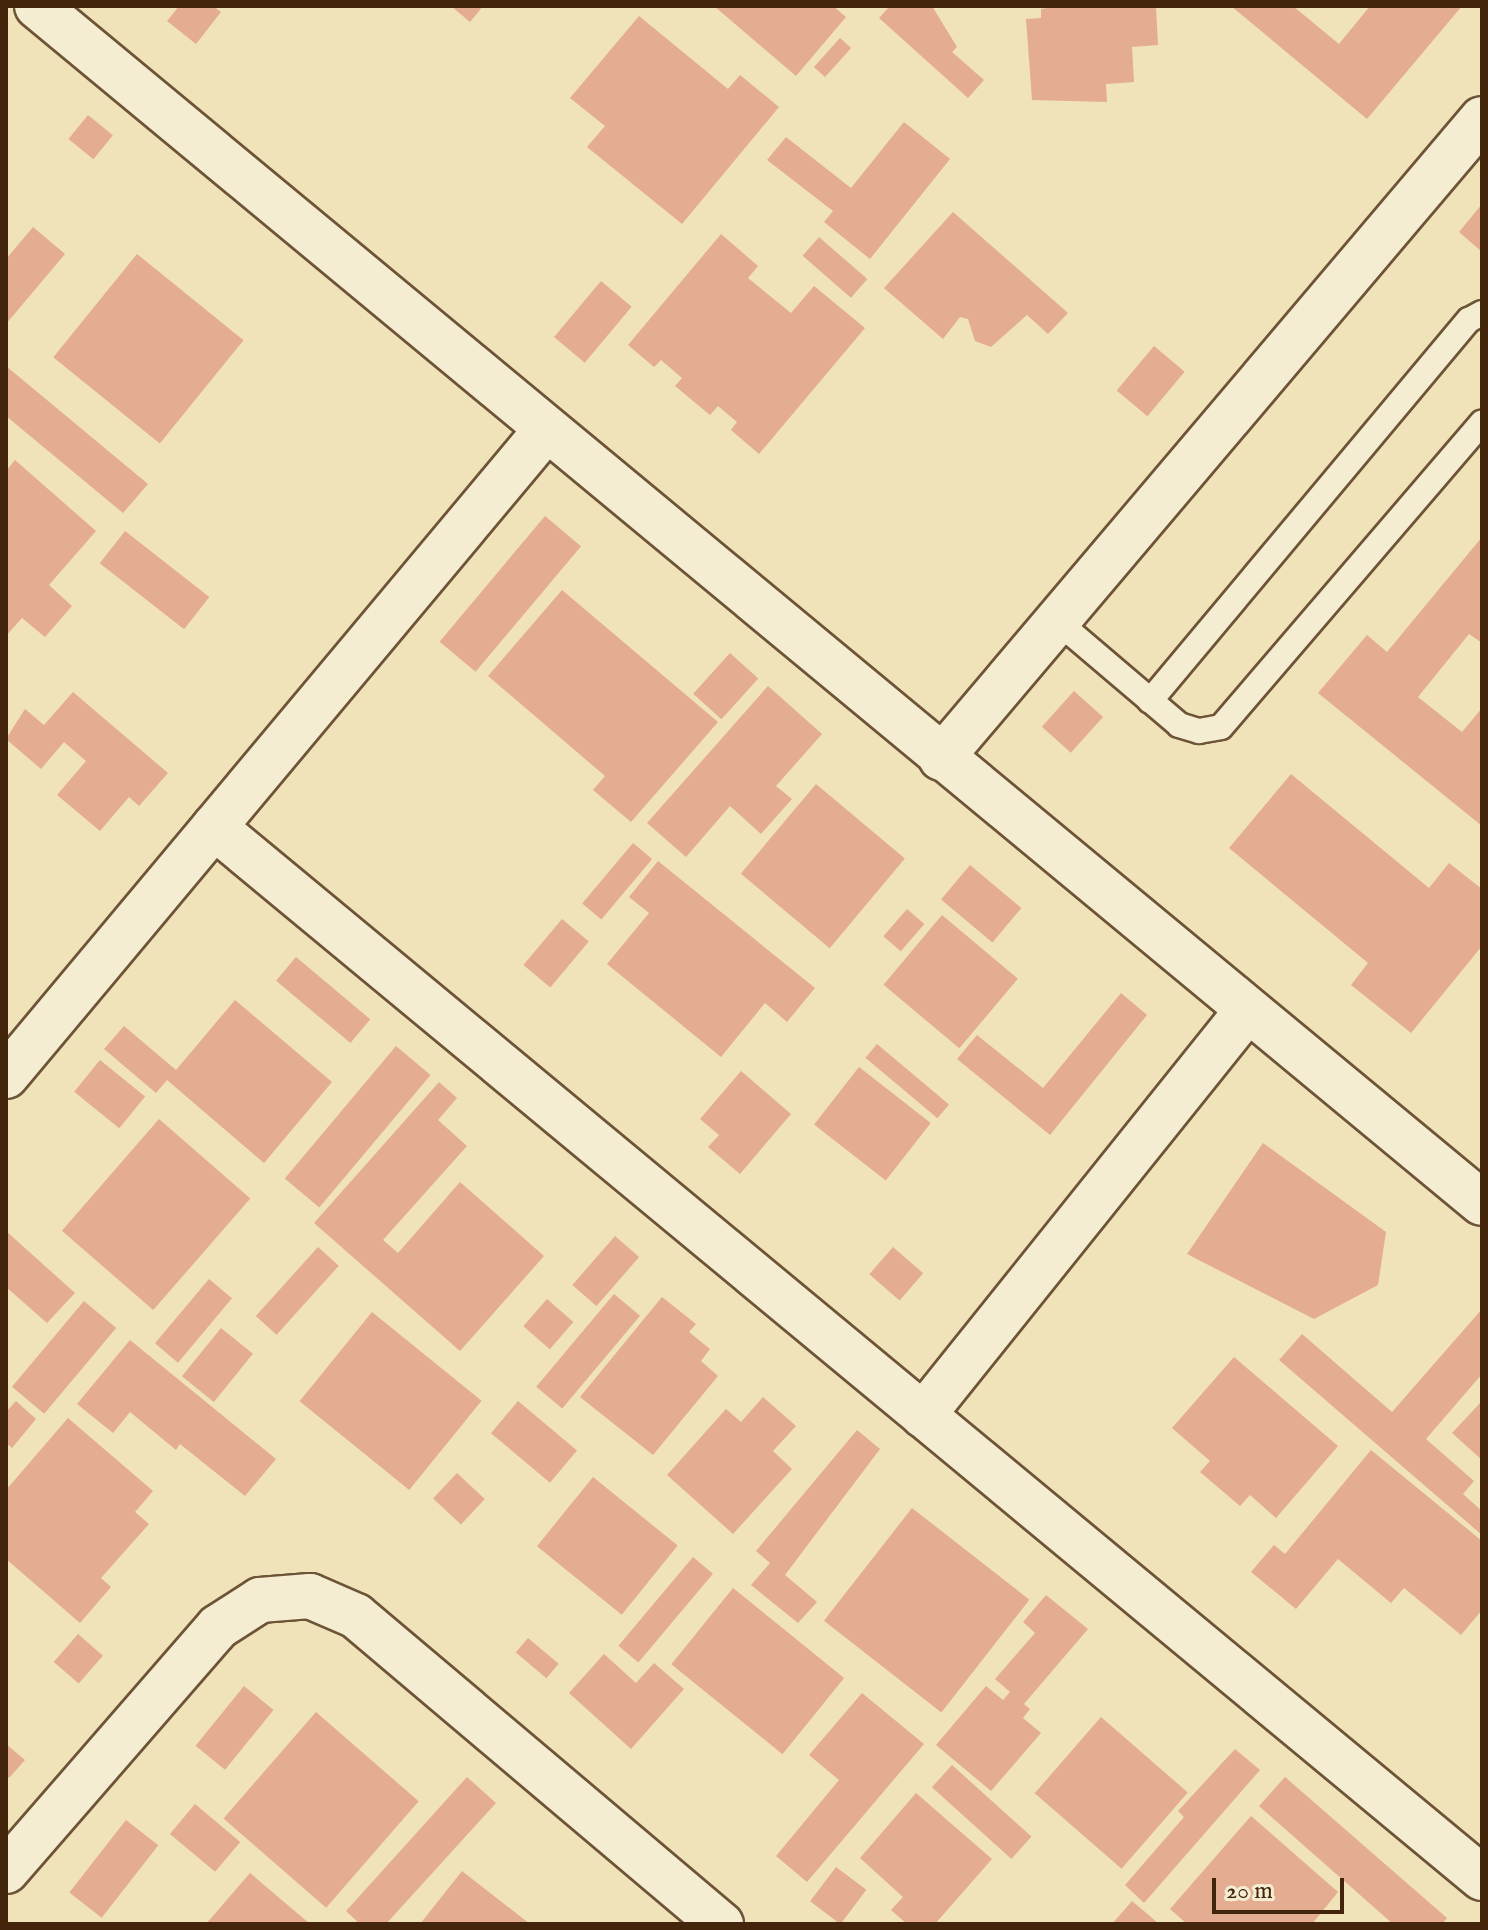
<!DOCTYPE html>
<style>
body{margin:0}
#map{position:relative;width:1488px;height:1930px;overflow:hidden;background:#f0e3b9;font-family:"IM FELL English",serif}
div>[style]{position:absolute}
.building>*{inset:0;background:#e4ac91;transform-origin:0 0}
.roads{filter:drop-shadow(2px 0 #6e5437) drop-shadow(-2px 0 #6e5437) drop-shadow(0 2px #6e5437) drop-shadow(0 -2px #6e5437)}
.service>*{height:24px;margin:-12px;padding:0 12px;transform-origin:12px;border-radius:12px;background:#f5edd2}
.minor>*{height:44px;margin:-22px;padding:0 22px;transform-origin:22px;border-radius:22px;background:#f5edd2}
span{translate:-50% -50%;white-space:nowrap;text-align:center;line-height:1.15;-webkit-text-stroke:6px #f5edd2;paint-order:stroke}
.frame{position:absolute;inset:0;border:8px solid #43250c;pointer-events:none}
.scale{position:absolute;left:1212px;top:1878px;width:132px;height:36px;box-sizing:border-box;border:4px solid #43250c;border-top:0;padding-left:10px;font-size:24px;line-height:28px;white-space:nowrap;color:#43250c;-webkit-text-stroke:6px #f5edd2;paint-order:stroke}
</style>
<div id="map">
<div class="building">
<div style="clip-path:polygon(179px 6px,213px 6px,221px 12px,196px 44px,167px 21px)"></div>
<div style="clip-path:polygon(451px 6px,483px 6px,470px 22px)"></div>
<div style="clip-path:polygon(714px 6px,833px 6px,846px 17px,796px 76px)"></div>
<div style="clip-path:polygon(890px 6px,932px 6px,957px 47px,952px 52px,984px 80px,968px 98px,879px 18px)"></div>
<div style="clip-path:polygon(1062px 6px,1156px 7px,1158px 45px,1132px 47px,1134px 82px,1106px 84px,1107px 102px,1032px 100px,1026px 19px,1041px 18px,1041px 9px)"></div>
<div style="clip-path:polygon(1231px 6px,1293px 6px,1339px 44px,1370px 6px,1462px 6px,1367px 119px)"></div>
<div style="clip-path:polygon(639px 16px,728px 89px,740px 75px,779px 107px,682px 224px,587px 147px,605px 126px,570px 98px)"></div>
<div style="left:840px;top:38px;width:15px;height:39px;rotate:42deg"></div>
<div style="left:88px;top:115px;width:32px;height:31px;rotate:39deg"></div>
<div style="clip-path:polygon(904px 122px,950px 159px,870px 259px,824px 222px,833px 211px,767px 160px,786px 137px,851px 188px)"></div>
<div style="clip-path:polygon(1482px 204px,1482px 252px,1459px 232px)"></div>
<div style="clip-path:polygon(953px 212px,1068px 313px,1048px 334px,1027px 315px,991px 347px,975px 341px,968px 319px,960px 317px,943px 339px,884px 288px)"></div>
<div style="clip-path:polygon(33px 227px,65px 254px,6px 324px,6px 259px)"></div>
<div style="clip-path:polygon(721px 234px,758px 266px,748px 278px,791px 313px,814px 286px,865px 328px,759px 454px,731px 430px,737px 422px,718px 406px,710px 415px,675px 386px,682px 378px,661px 360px,654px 367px,628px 345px)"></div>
<div style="left:819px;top:237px;width:64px;height:25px;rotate:41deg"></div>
<div style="left:137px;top:254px;width:137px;height:133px;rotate:39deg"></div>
<div style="left:601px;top:281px;width:40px;height:73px;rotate:40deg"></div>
<div style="left:1154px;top:346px;width:40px;height:58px;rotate:40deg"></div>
<div style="clip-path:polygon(6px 366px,148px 484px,123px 513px,6px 416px)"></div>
<div style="clip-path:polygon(15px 460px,96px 531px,49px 585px,72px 606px,45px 637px,22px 618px,6px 636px,6px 471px)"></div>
<div style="left:545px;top:516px;width:47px;height:164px;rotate:40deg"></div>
<div style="left:125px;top:531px;width:107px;height:41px;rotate:38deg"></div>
<div style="clip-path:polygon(1482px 537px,1482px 643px,1469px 634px,1418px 697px,1462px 732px,1482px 708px,1482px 826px,1318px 693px,1367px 635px,1387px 652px)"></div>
<div style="clip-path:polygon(562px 590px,718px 722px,631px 822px,593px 790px,605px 776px,488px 676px)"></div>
<div style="left:730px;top:653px;width:38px;height:55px;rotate:42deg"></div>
<div style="clip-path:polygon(768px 686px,822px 734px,776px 786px,792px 799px,761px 834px,730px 806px,686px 857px,647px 823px)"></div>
<div style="left:1074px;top:691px;width:39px;height:48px;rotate:42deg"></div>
<div style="clip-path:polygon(73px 692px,168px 773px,139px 806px,129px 797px,100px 831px,57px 795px,86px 761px,64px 742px,41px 769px,6px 739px,25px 709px,44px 725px)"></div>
<div style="clip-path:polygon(1291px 774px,1429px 888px,1449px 863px,1482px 889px,1482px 946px,1411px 1033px,1351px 985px,1368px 963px,1229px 848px)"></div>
<div style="left:816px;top:784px;width:116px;height:117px;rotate:40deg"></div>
<div style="left:633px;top:843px;width:25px;height:79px;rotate:40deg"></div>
<div style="clip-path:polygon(658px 861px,815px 988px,787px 1022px,765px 1003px,721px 1057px,607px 964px,649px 913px,629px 897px)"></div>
<div style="left:970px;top:865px;width:67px;height:45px;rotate:40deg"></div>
<div style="left:907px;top:909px;width:23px;height:36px;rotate:41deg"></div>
<div style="left:942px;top:915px;width:99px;height:91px;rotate:40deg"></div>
<div style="left:562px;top:919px;width:35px;height:60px;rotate:40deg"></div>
<div style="left:296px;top:957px;width:97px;height:31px;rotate:40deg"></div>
<div style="clip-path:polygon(1121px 993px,1147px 1015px,1050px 1135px,957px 1059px,977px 1035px,1043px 1088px)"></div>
<div style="clip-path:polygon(235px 1000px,332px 1082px,264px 1163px,167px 1080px,156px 1093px,104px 1049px,124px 1026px,176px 1070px)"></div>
<div style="left:877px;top:1044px;width:94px;height:18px;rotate:40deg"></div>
<div style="left:396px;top:1046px;width:45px;height:173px;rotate:40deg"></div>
<div style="left:100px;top:1060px;width:58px;height:41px;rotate:39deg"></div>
<div style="left:859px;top:1067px;width:91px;height:73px;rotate:38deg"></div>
<div style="clip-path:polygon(741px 1071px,791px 1114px,740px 1174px,708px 1147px,719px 1135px,700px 1119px)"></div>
<div style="clip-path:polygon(439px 1082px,457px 1098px,438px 1120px,467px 1146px,383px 1240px,398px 1253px,460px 1182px,544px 1256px,460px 1351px,314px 1223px)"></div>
<div style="left:159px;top:1119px;width:121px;height:148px;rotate:41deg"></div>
<div style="clip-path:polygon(1263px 1143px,1386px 1232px,1378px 1285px,1314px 1319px,1187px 1254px)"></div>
<div style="clip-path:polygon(6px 1231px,75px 1293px,47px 1323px,6px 1287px)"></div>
<div style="left:615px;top:1236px;width:32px;height:65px;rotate:41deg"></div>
<div style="left:318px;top:1247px;width:28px;height:93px;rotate:42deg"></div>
<div style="left:893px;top:1247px;width:40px;height:36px;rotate:41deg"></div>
<div style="left:209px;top:1279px;width:30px;height:84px;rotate:40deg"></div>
<div style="left:614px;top:1294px;width:34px;height:121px;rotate:40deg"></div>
<div style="clip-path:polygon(662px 1297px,696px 1324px,689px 1332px,710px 1349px,701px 1361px,718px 1376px,653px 1455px,580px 1397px)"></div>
<div style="left:547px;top:1299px;width:35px;height:36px;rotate:41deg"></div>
<div style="left:84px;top:1301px;width:42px;height:112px;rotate:40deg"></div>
<div style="clip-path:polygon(1482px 1309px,1482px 1374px,1426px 1439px,1474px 1481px,1463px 1494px,1482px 1511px,1482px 1535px,1279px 1360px,1302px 1334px,1392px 1412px)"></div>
<div style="left:372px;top:1312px;width:141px;height:115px;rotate:39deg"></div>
<div style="left:221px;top:1328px;width:41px;height:62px;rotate:39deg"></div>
<div style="clip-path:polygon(130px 1340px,276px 1459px,245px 1496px,180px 1444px,176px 1450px,130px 1412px,113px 1433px,77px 1404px)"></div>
<div style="clip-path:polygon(1234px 1357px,1338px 1446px,1276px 1518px,1250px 1495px,1240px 1506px,1200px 1472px,1210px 1461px,1172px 1428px)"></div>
<div style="clip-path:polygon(763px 1397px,796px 1426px,773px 1451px,792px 1469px,733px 1534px,667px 1475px,726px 1409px,741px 1422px)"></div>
<div style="clip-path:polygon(16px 1401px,36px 1419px,12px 1448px,6px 1443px,6px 1412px)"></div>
<div style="left:518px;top:1401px;width:77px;height:42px;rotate:40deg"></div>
<div style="clip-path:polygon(1482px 1401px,1482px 1460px,1452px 1433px)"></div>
<div style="clip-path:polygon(68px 1418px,153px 1491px,135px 1512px,149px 1524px,101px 1578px,111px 1587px,80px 1623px,6px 1559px,6px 1490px)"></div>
<div style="clip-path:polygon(857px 1430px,880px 1449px,785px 1575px,817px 1602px,798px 1623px,751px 1585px,770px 1563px,756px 1551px)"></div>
<div style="clip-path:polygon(1371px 1450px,1482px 1541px,1482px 1610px,1461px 1635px,1404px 1588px,1391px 1603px,1338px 1559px,1296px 1609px,1251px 1572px,1274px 1545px,1285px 1554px)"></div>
<div style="left:457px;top:1473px;width:38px;height:35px;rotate:43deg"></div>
<div style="left:593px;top:1477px;width:109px;height:89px;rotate:39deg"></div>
<div style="left:912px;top:1508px;width:149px;height:143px;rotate:38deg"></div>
<div style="left:693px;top:1557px;width:26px;height:116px;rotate:40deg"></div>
<div style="left:733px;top:1588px;width:143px;height:98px;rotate:39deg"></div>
<div style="clip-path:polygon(1046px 1595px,1088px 1629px,1024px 1704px,1030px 1709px,1023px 1718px,1041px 1733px,991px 1791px,936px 1745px,986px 1686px,1003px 1700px,1010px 1692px,995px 1679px,1035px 1633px,1023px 1622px)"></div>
<div style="left:78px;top:1634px;width:33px;height:37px;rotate:41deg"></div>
<div style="left:528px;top:1638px;width:40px;height:19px;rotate:40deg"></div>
<div style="clip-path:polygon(604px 1654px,636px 1683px,654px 1663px,684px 1689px,631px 1749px,569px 1693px)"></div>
<div style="left:244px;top:1686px;width:38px;height:77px;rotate:39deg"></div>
<div style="clip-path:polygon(862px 1693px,924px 1744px,807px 1882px,776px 1856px,839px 1780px,809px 1755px)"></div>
<div style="left:316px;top:1712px;width:136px;height:141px;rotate:41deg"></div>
<div style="left:1101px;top:1717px;width:115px;height:101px;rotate:41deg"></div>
<div style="clip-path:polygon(6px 1744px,25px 1760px,9px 1778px,6px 1775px)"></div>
<div style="clip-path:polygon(1235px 1749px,1260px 1770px,1144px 1903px,1125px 1885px,1184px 1817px,1178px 1811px)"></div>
<div style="left:952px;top:1765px;width:107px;height:30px;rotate:42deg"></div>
<div style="clip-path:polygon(467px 1777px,496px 1803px,386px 1924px,360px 1924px,346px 1911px)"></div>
<div style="clip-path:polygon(1285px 1777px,1447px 1918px,1442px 1924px,1393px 1924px,1259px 1806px)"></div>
<div style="clip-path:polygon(916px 1793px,992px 1859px,935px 1924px,907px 1924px,891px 1910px,903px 1897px,860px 1858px)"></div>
<div style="left:195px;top:1804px;width:59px;height:39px;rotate:40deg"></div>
<div style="clip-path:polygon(1251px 1816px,1338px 1892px,1312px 1924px,1187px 1924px,1170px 1909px)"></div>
<div style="left:126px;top:1820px;width:41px;height:92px;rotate:38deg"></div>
<div style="left:836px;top:1867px;width:38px;height:43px;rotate:37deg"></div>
<div style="clip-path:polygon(462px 1871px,530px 1924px,420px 1924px)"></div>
<div style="clip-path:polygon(250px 1873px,310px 1924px,206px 1924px)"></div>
<div style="clip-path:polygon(1132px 1901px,1151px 1917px,1159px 1924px,1112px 1924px)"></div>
</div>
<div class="roads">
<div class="service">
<div style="left:1057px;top:621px;width:160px;rotate:40.4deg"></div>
<div style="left:1179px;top:725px;width:21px;rotate:17deg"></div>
<div style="left:1199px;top:731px;width:22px;rotate:-10deg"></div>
<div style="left:1221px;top:727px;width:401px;rotate:-49.4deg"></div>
<div style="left:1150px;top:701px;width:497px;rotate:-50.1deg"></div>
<div style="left:1469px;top:320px;width:15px;rotate:-28deg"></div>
</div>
<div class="minor">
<div style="left:37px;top:6px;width:1876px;rotate:39.64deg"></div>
<div style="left:941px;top:758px;width:837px;rotate:-49.75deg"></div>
<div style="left:214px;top:827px;width:1647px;rotate:39.65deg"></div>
<div style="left:6px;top:1076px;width:842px;rotate:-50.11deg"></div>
<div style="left:923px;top:1415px;width:516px;rotate:-51.29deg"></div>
<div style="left:6px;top:1871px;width:323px;rotate:-49deg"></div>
<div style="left:218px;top:1627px;width:50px;rotate:-32.7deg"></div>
<div style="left:260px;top:1600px;width:50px;rotate:-4.6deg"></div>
<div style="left:310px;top:1596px;width:50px;rotate:23.5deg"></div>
<div style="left:356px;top:1616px;width:478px;rotate:40.2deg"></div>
</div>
</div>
<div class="frame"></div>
<div class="scale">20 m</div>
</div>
